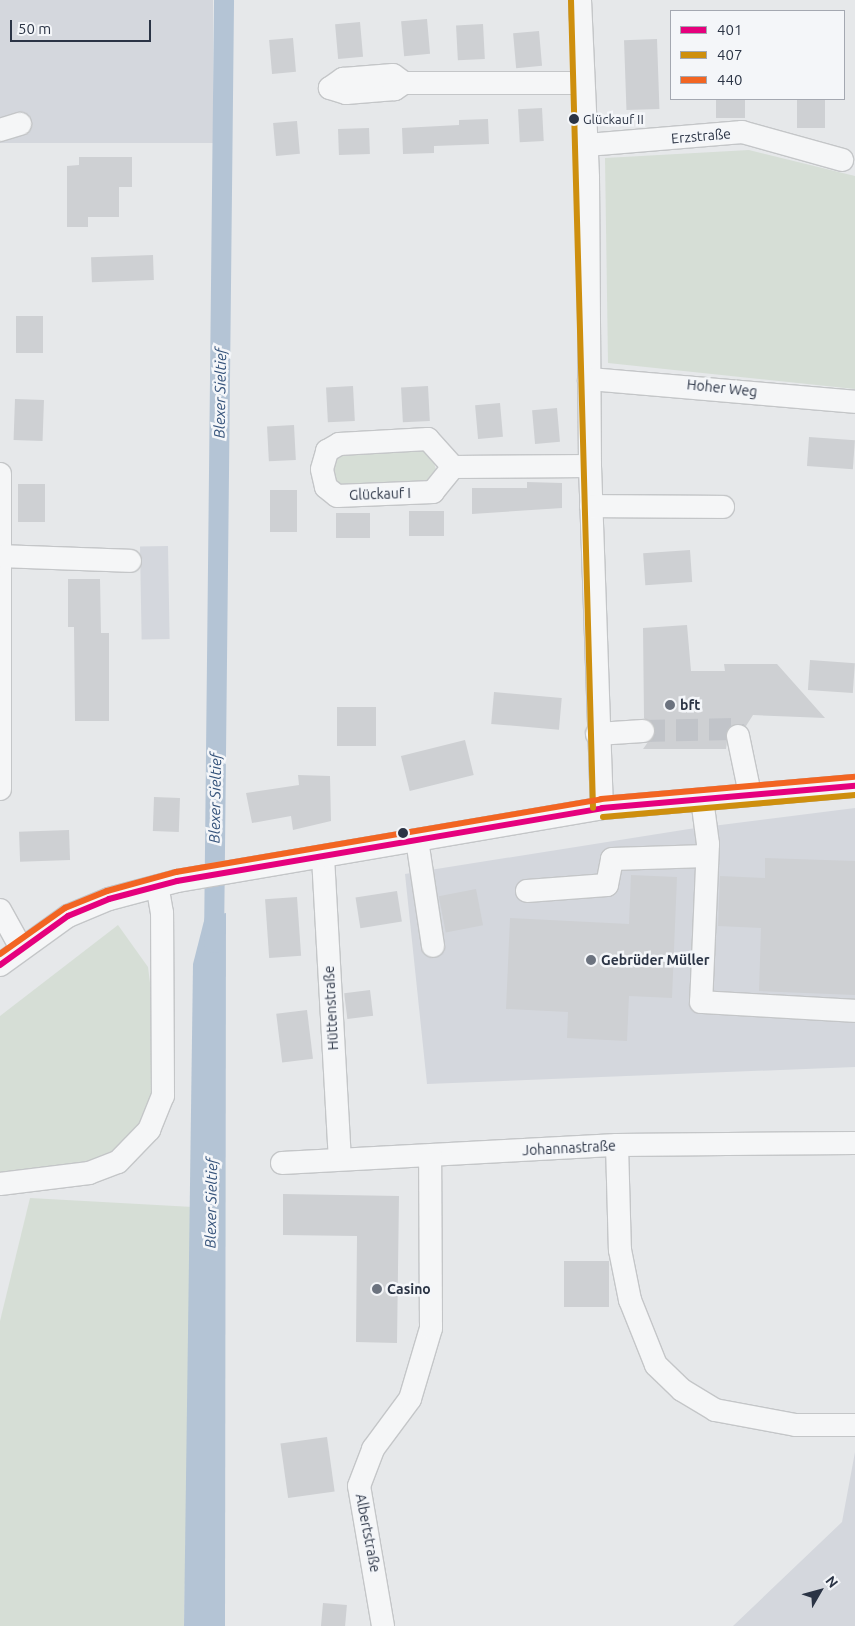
<!DOCTYPE html>
<html>
<head>
<meta charset="utf-8">
<style>
  body { margin:0 }
  #map { position:relative; width:855px; height:1626px; overflow:hidden; background:#e6e8ea; font-family:Ubuntu,sans-serif }
  div>[style] { position:absolute }
  .built>* { inset:0; background:#d4d7dd; transform-origin:0 0 }
  .green>* { inset:0; background:#d6ded6 }
  .water>* { inset:0; background:#b4c4d5 }
  .canal>* { height:20px; margin:-10px; padding:0 10px; transform-origin:10px; border-radius:10px; background:#b4c4d5 }
  .building>* { inset:0; background:#ced0d3; transform-origin:0 0 }
  .minor-tunnel>* { height:22px; margin-top:-11px; transform-origin:0; background:repeating-linear-gradient(90deg,#c1c4c9 0 22px,transparent 0 33px) }
  .roads { filter:drop-shadow(1px 0 #c4c6c8) drop-shadow(-1px 0 #c4c6c8) drop-shadow(0 1px #c4c6c8) drop-shadow(0 -1px #c4c6c8) }
  .minor>* { height:22px; margin:-11px; padding:0 11px; transform-origin:11px; border-radius:11px; background:#f5f6f7 }
  .bus-1>* { height:6px; margin:-3px; padding:0 3px; transform-origin:3px; border-radius:3px; background:#e5007d }
  .bus-2>* { height:6px; margin:-3px; padding:0 3px; transform-origin:3px; border-radius:3px; background:#ce8f0e }
  .bus-3>* { height:6px; margin:-3px; padding:0 3px; transform-origin:3px; border-radius:3px; background:#f26522 }
  .dots>* { width:14px; height:14px; translate:-50% -50%; box-sizing:border-box; border:2px solid #f4f6f9; border-radius:50% }
  span { translate:-50% -50%; white-space:nowrap; text-align:center; line-height:1.15; -webkit-text-stroke:5px #f4f6f9; paint-order:stroke }
  .bus-label { font-size:13px; color:#2b3445 }
  .left { translate:0 -50%; text-align:left }
  .street-label { font-size:14px; color:#2b3445 }
  .poi-label { font-size:14px; color:#2b3445; font-weight:700 }
  .water-label { font-size:15px; color:#34527a; font-style:italic }
  .legend { position:absolute; left:670px; top:10px; width:175px; height:90px; box-sizing:border-box; background:#f4f6f9; border:1px solid #a4a8b1; margin:0; padding:6px 9px; list-style:none; font-size:15px; color:#2b3445 }
  .legend li { display:flex; align-items:center; gap:10px; height:25px }
  .legend b { width:25px; border:1px solid #a4a8b1 }
  .north { position:absolute; left:795px; top:1566px; width:50px; height:50px; -webkit-text-stroke:4px #f4f6f9; paint-order:stroke; rotate:52deg; font-size:14px; font-weight:700; line-height:20px; text-align:center; color:#2b3445 }
  .north::after { content:''; display:block; margin:auto; width:18px; height:22px; background:#2b3445; clip-path:polygon(50% 0,100% 100%,50% 72%,0 100%) }
  .scale { position:absolute; left:10px; top:20px; width:141px; height:22px; box-sizing:border-box; border:2px solid #2b3445; border-top:0; padding-left:6px; font-size:15px; line-height:18px; white-space:nowrap; color:#2b3445; -webkit-text-stroke:4px #f4f6f9; paint-order:stroke }
</style>
</head>
<body>
<div id="map">
  <div class="built">
    <div style="left:0;top:0;width:213px;height:143px"></div>
    <div style="left:168px;top:546px;width:93px;height:28px;rotate:89deg"></div>
    <div style="clip-path:polygon(855px 808px,855px 1067px,427px 1084px,405px 874px,689px 829px)"></div>
    <div style="clip-path:polygon(855px 1452px,855px 1626px,733px 1626px,842px 1522px)"></div>
  </div>
  <div class="green">
    <div style="clip-path:polygon(749px 150px,855px 176px,855px 389px,608px 363px,605px 158px)"></div>
    <div style="clip-path:polygon(430px 450px,437px 473px,431px 483px,343px 487px,332px 477px,334px 457px,343px 452px)"></div>
    <div style="clip-path:polygon(118px 925px,148px 967px,158px 1048px,155px 1112px,106px 1159px,0 1173px,0 1016px)"></div>
    <div style="clip-path:polygon(30px 1198px,193px 1207px,184px 1626px,0 1626px,0 1321px)"></div>
  </div>
  <div class="water">
    <div style="clip-path:polygon(226px 913px,225px 1626px,184px 1626px,193px 964px,205px 917px)"></div>
  </div>
  <div class="canal">
    <div style="left:214px;top:943px;width:943px;rotate:-89.39deg"></div>
  </div>
  <div class="building">
    <div style="left:427px;top:19px;width:35px;height:26px;rotate:85deg"></div>
    <div style="left:360px;top:22px;width:35px;height:25px;rotate:85deg"></div>
    <div style="left:483px;top:24px;width:35px;height:27px;rotate:87deg"></div>
    <div style="left:539px;top:31px;width:35px;height:26px;rotate:85deg"></div>
    <div style="left:293px;top:38px;width:34px;height:24px;rotate:85deg"></div>
    <div style="left:657px;top:39px;width:70px;height:33px;rotate:88deg"></div>
    <div style="left:716px;top:99px;width:29px;height:19px"></div>
    <div style="left:797px;top:99px;width:28px;height:29px"></div>
    <div style="left:542px;top:108px;width:33px;height:24px;rotate:87deg"></div>
    <div style="clip-path:polygon(488px 119px,489px 144px,434px 146px,434px 153px,403px 154px,402px 128px,459px 125px,459px 120px)"></div>
    <div style="left:297px;top:121px;width:33px;height:24px;rotate:85deg"></div>
    <div style="left:369px;top:128px;width:26px;height:31px;rotate:88deg"></div>
    <div style="clip-path:polygon(79px 157px,132px 157px,132px 187px,119px 187px,119px 217px,88px 217px,88px 227px,67px 227px,67px 166px,79px 165px)"></div>
    <div style="left:153px;top:255px;width:25px;height:62px;rotate:88deg"></div>
    <div style="left:16px;top:316px;width:27px;height:37px"></div>
    <div style="left:353px;top:386px;width:35px;height:27px;rotate:87deg"></div>
    <div style="left:428px;top:386px;width:35px;height:27px;rotate:87deg"></div>
    <div style="left:15px;top:399px;width:29px;height:41px;rotate:2deg"></div>
    <div style="left:500px;top:403px;width:34px;height:25px;rotate:85deg"></div>
    <div style="left:557px;top:408px;width:34px;height:25px;rotate:85deg"></div>
    <div style="left:294px;top:425px;width:35px;height:27px;rotate:87deg"></div>
    <div style="left:809px;top:437px;width:46px;height:29px;rotate:4deg"></div>
    <div style="clip-path:polygon(527px 482px,562px 483px,562px 508px,472px 514px,472px 488px,527px 488px)"></div>
    <div style="left:18px;top:484px;width:27px;height:38px"></div>
    <div style="left:270px;top:490px;width:27px;height:42px"></div>
    <div style="left:409px;top:511px;width:35px;height:25px"></div>
    <div style="left:336px;top:513px;width:34px;height:25px"></div>
    <div style="left:690px;top:550px;width:32px;height:47px;rotate:86deg"></div>
    <div style="clip-path:polygon(68px 579px,100px 579px,101px 633px,109px 633px,109px 721px,75px 721px,74px 627px,68px 627px)"></div>
    <div style="clip-path:polygon(687px 625px,691px 671px,725px 671px,724px 664px,777px 664px,825px 718px,753px 715px,746px 726px,729px 727px,726px 749px,643px 749px,656px 731px,644px 718px,643px 628px)"></div>
    <div style="left:810px;top:660px;width:45px;height:30px;rotate:4deg"></div>
    <div style="left:494px;top:692px;width:68px;height:32px;rotate:5deg"></div>
    <div style="left:337px;top:707px;width:39px;height:39px"></div>
    <div style="left:465px;top:740px;width:36px;height:66px;rotate:76deg"></div>
    <div style="clip-path:polygon(298px 775px,330px 776px,331px 821px,293px 830px,291px 816px,252px 823px,246px 793px,299px 785px)"></div>
    <div style="left:154px;top:797px;width:26px;height:34px;rotate:2deg"></div>
    <div style="left:69px;top:830px;width:30px;height:50px;rotate:88deg"></div>
    <div style="clip-path:polygon(765px 858px,855px 861px,855px 995px,759px 991px,761px 928px,718px 926px,720px 876px,765px 878px)"></div>
    <div style="clip-path:polygon(631px 875px,677px 877px,672px 998px,629px 996px,627px 1041px,567px 1038px,568px 1012px,506px 1009px,510px 918px,629px 924px)"></div>
    <div style="left:476px;top:889px;width:37px;height:38px;rotate:79deg"></div>
    <div style="left:397px;top:891px;width:31px;height:42px;rotate:81deg"></div>
    <div style="left:297px;top:897px;width:59px;height:32px;rotate:86deg"></div>
    <div style="left:370px;top:990px;width:26px;height:26px;rotate:83deg"></div>
    <div style="left:307px;top:1010px;width:49px;height:31px;rotate:83deg"></div>
    <div style="clip-path:polygon(283px 1194px,399px 1196px,397px 1343px,356px 1342px,357px 1236px,283px 1235px)"></div>
    <div style="left:564px;top:1261px;width:45px;height:46px"></div>
    <div style="left:327px;top:1437px;width:55px;height:47px;rotate:82deg"></div>
    <div style="left:323px;top:1603px;width:24px;height:23px;rotate:5deg"></div>
  </div>
  <div class="minor-tunnel">
    <div style="left:643px;top:731px;width:91px;rotate:-1.3deg"></div>
    <div style="left:734px;top:729px;width:8px;rotate:60deg"></div>
  </div>
  <div class="roads">
    <div class="minor">
      <div style="left:580px;top:0;width:178px;rotate:87.4deg"></div>
      <div style="left:588px;top:178px;width:288px;rotate:89.6deg"></div>
      <div style="left:590px;top:466px;width:342px;rotate:88deg"></div>
      <div style="left:404px;top:83px;width:11px;rotate:146deg"></div>
      <div style="left:395px;top:89px;width:49px;rotate:175.3deg"></div>
      <div style="left:346px;top:93px;width:17px;rotate:-163deg"></div>
      <div style="left:330px;top:88px;width:16px;rotate:-35deg"></div>
      <div style="left:343px;top:79px;width:50px;rotate:-4.6deg"></div>
      <div style="left:393px;top:75px;width:14px;rotate:36deg"></div>
      <div style="left:404px;top:83px;width:179px"></div>
      <div style="left:0;top:130px;width:21px;rotate:-17deg"></div>
      <div style="left:587px;top:145px;width:156px;rotate:-4.8deg"></div>
      <div style="left:742px;top:132px;width:104px;rotate:15.6deg"></div>
      <div style="left:589px;top:379px;width:267px;rotate:4.9deg"></div>
      <div style="left:453px;top:467px;width:32px;rotate:129deg"></div>
      <div style="left:433px;top:492px;width:96px;rotate:177.6deg"></div>
      <div style="left:337px;top:496px;width:14px;rotate:-141deg"></div>
      <div style="left:326px;top:487px;width:18px;rotate:-103deg"></div>
      <div style="left:322px;top:469px;width:19px;rotate:-74deg"></div>
      <div style="left:327px;top:451px;width:14px;rotate:-30deg"></div>
      <div style="left:339px;top:444px;width:89px;rotate:-3.2deg"></div>
      <div style="left:428px;top:439px;width:38px;rotate:48deg"></div>
      <div style="left:453px;top:467px;width:137px;rotate:-0.4deg"></div>
      <div style="left:0;top:474px;width:315px;rotate:90deg"></div>
      <div style="left:591px;top:506px;width:132px;rotate:0.4deg"></div>
      <div style="left:2px;top:556px;width:128px;rotate:2.2deg"></div>
      <div style="left:597px;top:734px;width:46px;rotate:-3.7deg"></div>
      <div style="left:738px;top:736px;width:59px;rotate:78.3deg"></div>
      <div style="left:702px;top:799px;width:45px;rotate:82.4deg"></div>
      <div style="left:708px;top:844px;width:158px;rotate:92.5deg"></div>
      <div style="left:701px;top:1002px;width:154px;rotate:3.3deg"></div>
      <div style="left:417px;top:840px;width:107px;rotate:81.4deg"></div>
      <div style="left:323px;top:857px;width:302px;rotate:86.8deg"></div>
      <div style="left:527px;top:891px;width:80px;rotate:-4.3deg"></div>
      <div style="left:607px;top:885px;width:26px;rotate:-79deg"></div>
      <div style="left:612px;top:859px;width:95px;rotate:-1.8deg"></div>
      <div style="left:0;top:910px;width:43px;rotate:61.1deg"></div>
      <div style="left:0;top:965px;width:84px;rotate:-35.8deg"></div>
      <div style="left:68px;top:916px;width:44px;rotate:-22.5deg"></div>
      <div style="left:109px;top:899px;width:70px;rotate:-14.8deg"></div>
      <div style="left:177px;top:881px;width:431px;rotate:-9.7deg"></div>
      <div style="left:602px;top:808px;width:254px;rotate:-5deg"></div>
      <div style="left:617px;top:1145px;width:105px;rotate:88.4deg"></div>
      <div style="left:620px;top:1250px;width:51px;rotate:78.7deg"></div>
      <div style="left:630px;top:1300px;width:70px;rotate:68.2deg"></div>
      <div style="left:656px;top:1365px;width:36px;rotate:44deg"></div>
      <div style="left:682px;top:1390px;width:39px;rotate:31deg"></div>
      <div style="left:715px;top:1410px;width:82px;rotate:10.5deg"></div>
      <div style="left:796px;top:1425px;width:59px"></div>
      <div style="left:282px;top:1163px;width:335px;rotate:-3.1deg"></div>
      <div style="left:617px;top:1145px;width:238px;rotate:-0.5deg"></div>
      <div style="left:0;top:1184px;width:90px;rotate:-7deg"></div>
      <div style="left:89px;top:1173px;width:31px;rotate:-21deg"></div>
      <div style="left:118px;top:1162px;width:45px;rotate:-45.9deg"></div>
      <div style="left:149px;top:1130px;width:37px;rotate:-68deg"></div>
      <div style="left:163px;top:1096px;width:183px;rotate:-90.3deg"></div>
      <div style="left:162px;top:913px;width:27px;rotate:-100deg"></div>
      <div style="left:383px;top:1626px;width:142px;rotate:-99.7deg"></div>
      <div style="left:359px;top:1486px;width:40px;rotate:-69deg"></div>
      <div style="left:373px;top:1449px;width:62px;rotate:-53.5deg"></div>
      <div style="left:410px;top:1399px;width:74px;rotate:-73.5deg"></div>
      <div style="left:431px;top:1328px;width:172px;rotate:-90.3deg"></div>
    </div>
  </div>
  <div class="bus-1">
    <div style="left:0;top:965px;width:84px;rotate:-35.8deg"></div>
    <div style="left:68px;top:916px;width:44px;rotate:-22.5deg"></div>
    <div style="left:109px;top:899px;width:70px;rotate:-14.8deg"></div>
    <div style="left:177px;top:881px;width:431px;rotate:-9.7deg"></div>
    <div style="left:602px;top:808px;width:254px;rotate:-5deg"></div>
  </div>
  <div class="bus-2">
    <div style="left:571px;top:0;width:808px;rotate:88.44deg"></div>
    <div style="left:603px;top:817px;width:253px;rotate:-5deg"></div>
  </div>
  <div class="bus-3">
    <div style="left:0;top:954px;width:80px;rotate:-35.3deg"></div>
    <div style="left:65px;top:908px;width:45px;rotate:-22deg"></div>
    <div style="left:107px;top:891px;width:72px;rotate:-15.4deg"></div>
    <div style="left:176px;top:872px;width:431px;rotate:-9.7deg"></div>
    <div style="left:601px;top:799px;width:254px;rotate:-5deg"></div>
  </div>
  <div class="dots">
    <div style="left:574px;top:119px;background:#2b3445"></div>
    <div style="left:670px;top:705px;background:#6c737f"></div>
    <div style="left:403px;top:833px;background:#2b3445"></div>
    <div style="left:591px;top:960px;background:#6c737f"></div>
    <div style="left:377px;top:1289px;background:#6c737f"></div>
  </div>
  <div class="bus-label">
    <span class="left" style="left:583px;top:119px">Glückauf II</span>
  </div>
  <div class="street-label">
    <span style="left:701px;top:136px;rotate:-5deg">Erzstraße</span>
    <span style="left:722px;top:388px;rotate:6deg">Hoher Weg</span>
    <span style="left:380px;top:494px;rotate:-2deg">Glückauf I</span>
    <span style="left:331px;top:1008px;rotate:-93deg">Hüttenstraße</span>
    <span style="left:569px;top:1148px;rotate:-3deg">Johannastraße</span>
    <span style="left:368px;top:1533px;rotate:79deg">Albertstraße</span>
  </div>
  <div class="poi-label">
    <span class="left" style="left:680px;top:705px">bft</span>
    <span class="left" style="left:601px;top:960px">Gebrüder Müller</span>
    <span class="left" style="left:387px;top:1289px">Casino</span>
  </div>
  <div class="water-label">
    <span style="left:220px;top:393px;rotate:-89deg">Blexer Sieltief</span>
    <span style="left:215px;top:798px;rotate:-89deg">Blexer Sieltief</span>
    <span style="left:211px;top:1203px;rotate:-89deg">Blexer Sieltief</span>
  </div>
  <ul class="legend">
  <li><b style="height:6px;background:#e5007d"></b>401</li>
  <li><b style="height:6px;background:#ce8f0e"></b>407</li>
  <li><b style="height:6px;background:#f26522"></b>440</li>
  </ul>
  <div class="north">N</div>
  <div class="scale">50 m</div>
</div>
</body>
</html>
